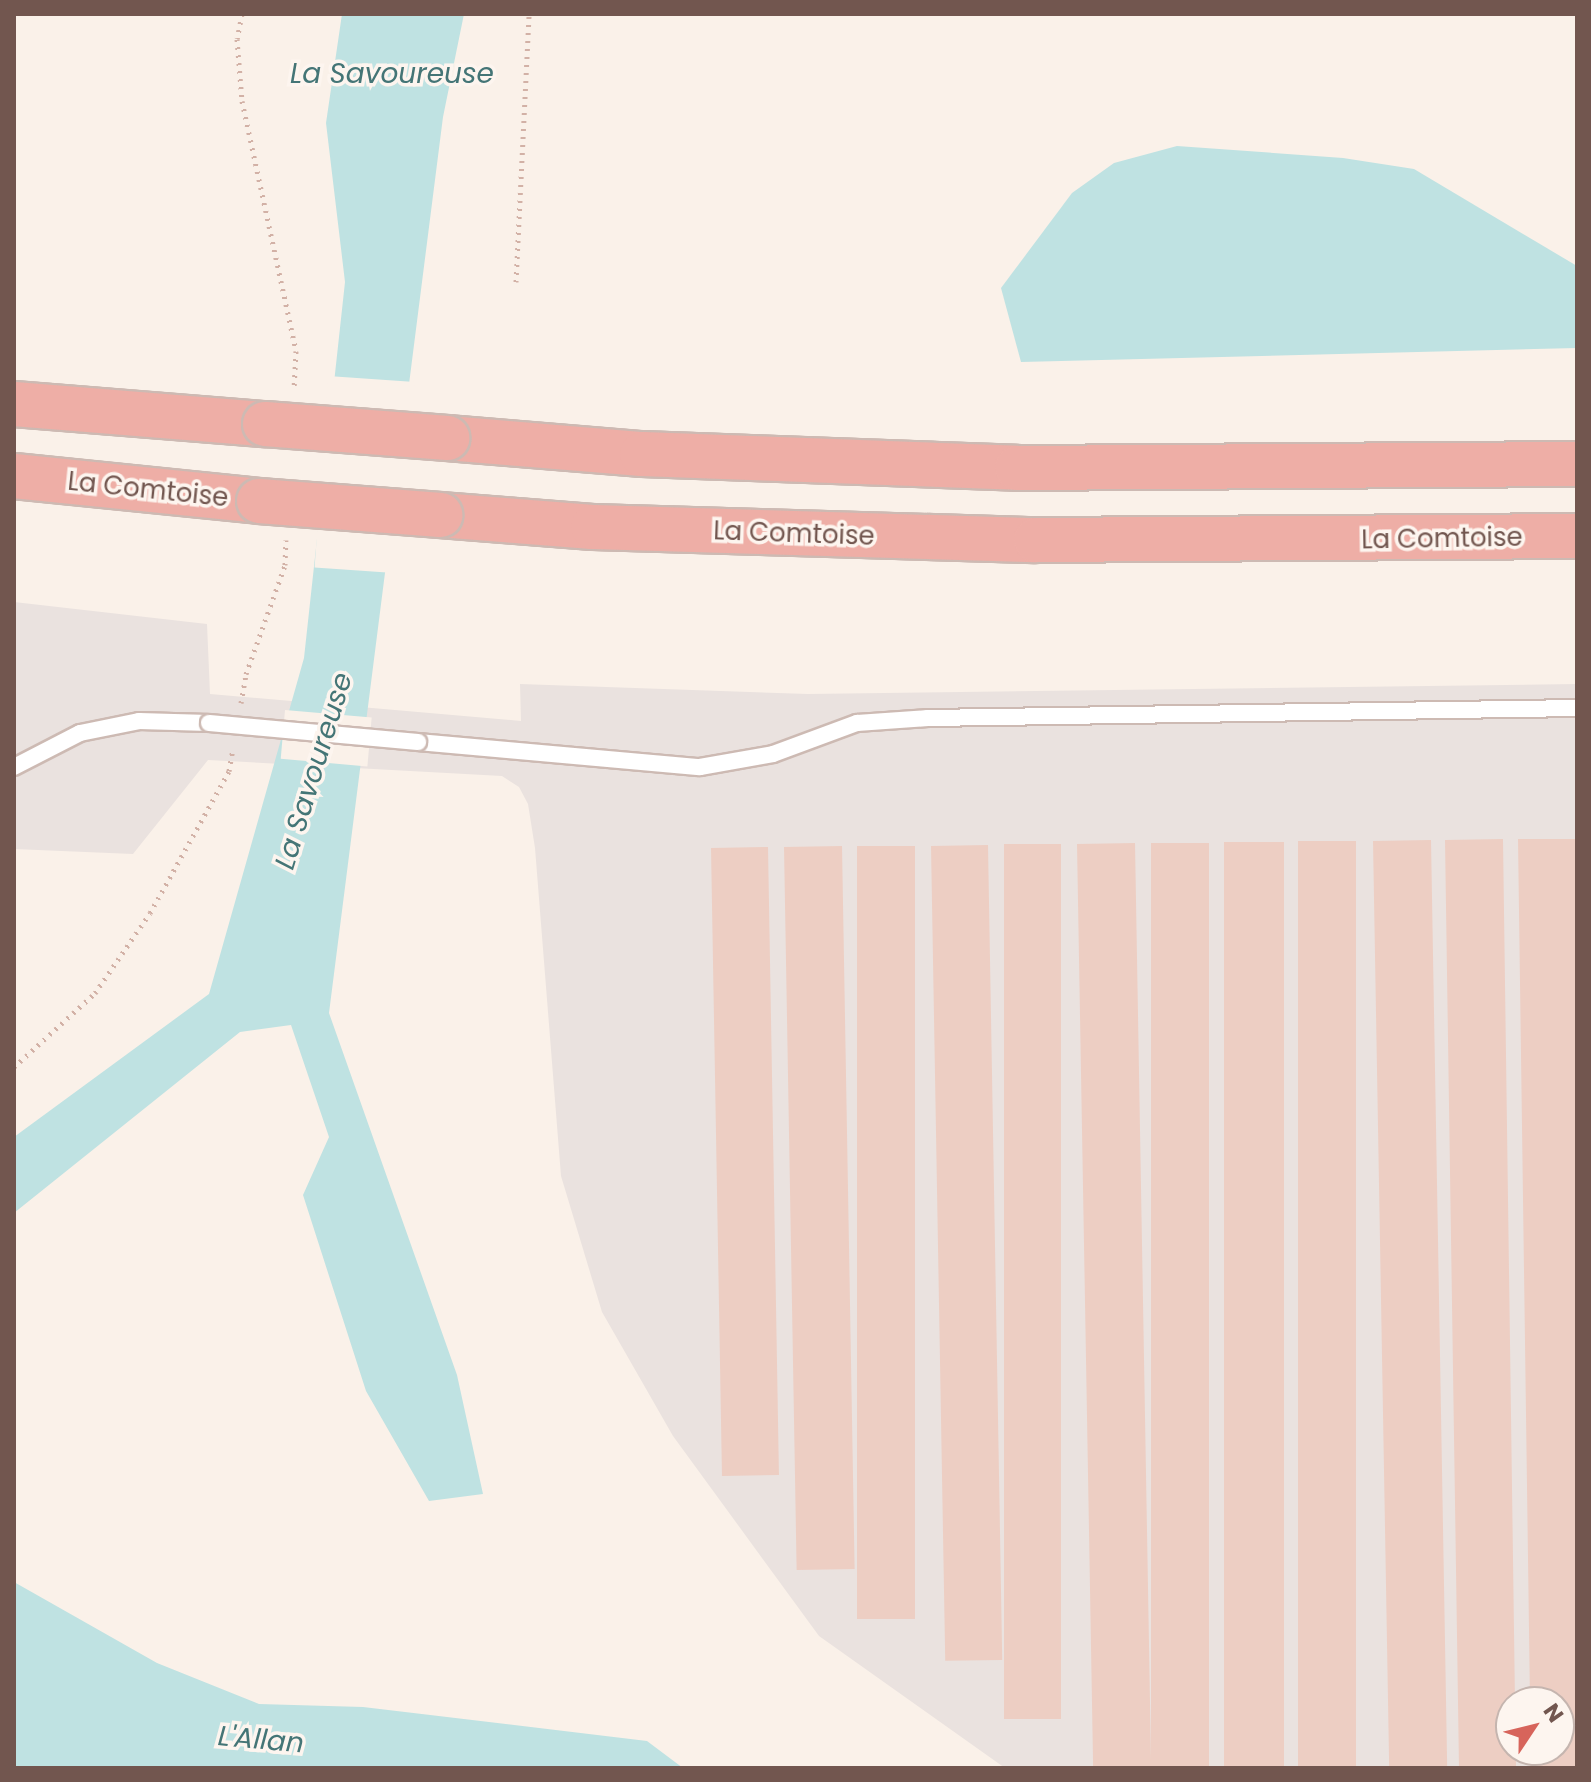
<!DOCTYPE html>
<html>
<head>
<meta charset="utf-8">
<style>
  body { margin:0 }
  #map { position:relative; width:1591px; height:1782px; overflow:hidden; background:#faf1e9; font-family:Poppins,sans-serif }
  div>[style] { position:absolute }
  .industrial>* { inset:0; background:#eae2df }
  .water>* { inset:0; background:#bfe2e2 }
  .pier>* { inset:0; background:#faf1e9; transform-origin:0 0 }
  .building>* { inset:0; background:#edcec3; transform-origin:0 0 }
  .path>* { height:5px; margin-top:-2.5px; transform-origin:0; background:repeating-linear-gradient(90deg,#d2b1a6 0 2px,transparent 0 8px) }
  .roads { filter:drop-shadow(2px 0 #cdbab3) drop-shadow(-2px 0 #cdbab3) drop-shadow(0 2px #cdbab3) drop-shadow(0 -2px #cdbab3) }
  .lane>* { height:16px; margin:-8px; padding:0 8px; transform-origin:8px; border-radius:8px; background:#fff }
  .highway>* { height:44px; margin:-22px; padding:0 22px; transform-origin:22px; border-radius:22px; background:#eeaea6 }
  .bridges { filter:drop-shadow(2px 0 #cdbab3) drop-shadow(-2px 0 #cdbab3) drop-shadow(0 2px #cdbab3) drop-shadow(0 -2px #cdbab3) }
  .lane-bridge>* { height:16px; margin:-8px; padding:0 8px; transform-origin:8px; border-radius:8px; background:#fff }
  .highway-bridge>* { height:44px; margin:-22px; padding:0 22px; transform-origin:22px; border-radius:22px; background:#eeaea6 }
  span { translate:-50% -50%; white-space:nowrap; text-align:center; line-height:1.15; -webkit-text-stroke:7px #fdf5ef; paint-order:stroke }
  .street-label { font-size:26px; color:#72564f }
  .water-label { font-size:28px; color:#447576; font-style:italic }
  .frame { position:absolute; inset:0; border:16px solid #72564f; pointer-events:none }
  .north { position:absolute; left:1495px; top:1686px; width:80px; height:80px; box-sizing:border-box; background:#fdf5ef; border:2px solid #c5b5af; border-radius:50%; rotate:55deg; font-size:22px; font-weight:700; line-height:32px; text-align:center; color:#72564f }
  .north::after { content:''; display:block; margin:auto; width:28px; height:36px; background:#d7645b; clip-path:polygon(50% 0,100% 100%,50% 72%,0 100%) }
</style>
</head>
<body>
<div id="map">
  <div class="industrial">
    <div style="clip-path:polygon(evenodd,14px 602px,207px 624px,210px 694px,521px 721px,520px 684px,808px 694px,1577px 684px,1577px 1768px,1005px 1768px,819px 1636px,673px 1436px,602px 1312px,561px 1176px,535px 848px,528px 804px,519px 787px,502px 776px,208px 760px,133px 854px,14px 849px,14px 602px,1511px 1702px,1559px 1702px,1559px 1750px,1511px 1750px,1511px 1702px)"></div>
  </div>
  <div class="water">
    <div style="clip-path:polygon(342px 14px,464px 14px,443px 117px,329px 1013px,457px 1375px,483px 1494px,429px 1501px,366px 1391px,303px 1195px,329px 1137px,291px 1025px,240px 1032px,14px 1213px,14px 1137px,209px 994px,304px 658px,345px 282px,326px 123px)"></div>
    <div style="clip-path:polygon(1177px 146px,1343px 158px,1414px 169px,1577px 266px,1577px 348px,1021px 362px,1001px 288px,1072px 193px,1114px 163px)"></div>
    <div style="clip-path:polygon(14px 1582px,157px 1663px,259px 1704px,363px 1707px,647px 1741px,683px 1768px,14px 1768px)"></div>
  </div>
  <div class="pier">
    <div style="left:328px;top:376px;width:87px;height:192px;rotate:4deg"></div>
    <div style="left:285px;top:710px;width:87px;height:49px;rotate:5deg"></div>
  </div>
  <div class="building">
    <div style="clip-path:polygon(1503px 839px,1515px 1702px,1511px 1702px,1511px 1750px,1516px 1750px,1516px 1768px,1459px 1768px,1445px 840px)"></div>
    <div style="clip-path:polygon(1518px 839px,1577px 839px,1577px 1768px,1531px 1768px,1530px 1750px,1559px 1750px,1559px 1702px,1530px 1702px)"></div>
    <div style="left:1431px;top:840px;width:928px;height:58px;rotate:89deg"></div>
    <div style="left:1298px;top:841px;width:58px;height:927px"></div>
    <div style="left:1224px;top:842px;width:60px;height:926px"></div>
    <div style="left:1135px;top:843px;width:925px;height:58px;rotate:89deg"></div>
    <div style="left:1151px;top:843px;width:58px;height:925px"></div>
    <div style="left:1004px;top:844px;width:57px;height:875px"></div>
    <div style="left:988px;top:845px;width:815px;height:57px;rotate:89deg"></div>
    <div style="left:842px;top:846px;width:723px;height:58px;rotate:89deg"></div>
    <div style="left:857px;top:846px;width:58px;height:773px"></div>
    <div style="left:768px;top:847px;width:628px;height:57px;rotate:89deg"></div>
  </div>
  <div class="path">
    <div style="left:242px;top:14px;width:25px;rotate:101deg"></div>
    <div style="left:237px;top:39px;width:62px;rotate:85.4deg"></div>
    <div style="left:242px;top:101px;width:256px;rotate:77.8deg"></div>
    <div style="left:296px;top:351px;width:39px;rotate:93deg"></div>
    <div style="left:516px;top:282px;width:268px;rotate:-87.2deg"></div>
    <div style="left:241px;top:703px;width:29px;rotate:-80deg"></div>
    <div style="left:246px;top:674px;width:116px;rotate:-70.3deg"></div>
    <div style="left:285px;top:565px;width:25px;rotate:-88deg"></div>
    <div style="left:14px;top:1067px;width:110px;rotate:-42.4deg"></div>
    <div style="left:95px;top:993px;width:97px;rotate:-55.5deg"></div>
    <div style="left:150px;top:913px;width:162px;rotate:-60.9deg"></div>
    <div style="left:229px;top:771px;width:23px;rotate:-80deg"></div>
  </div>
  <div class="roads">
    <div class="lane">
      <div style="left:418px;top:742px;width:283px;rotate:5.1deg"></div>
      <div style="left:700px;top:767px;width:74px;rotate:-10.1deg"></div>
      <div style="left:773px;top:754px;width:90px;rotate:-20.3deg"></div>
      <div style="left:857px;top:723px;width:71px;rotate:-4deg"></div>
      <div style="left:928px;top:718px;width:649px;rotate:-0.88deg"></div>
      <div style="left:14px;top:767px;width:74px;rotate:-27.3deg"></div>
      <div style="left:80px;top:733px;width:60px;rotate:-11.5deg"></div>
      <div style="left:139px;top:721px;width:70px;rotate:1.6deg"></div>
    </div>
    <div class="highway">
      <div style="left:14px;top:404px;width:252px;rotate:4.6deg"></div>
      <div style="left:447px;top:438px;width:196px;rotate:4.7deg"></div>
      <div style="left:642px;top:454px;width:375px;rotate:2.1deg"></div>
      <div style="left:1017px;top:468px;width:560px;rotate:-0.41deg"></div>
      <div style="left:14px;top:476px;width:246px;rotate:5.8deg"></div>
      <div style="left:440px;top:515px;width:153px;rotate:4.5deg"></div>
      <div style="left:593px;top:527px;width:443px;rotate:1.7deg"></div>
      <div style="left:1036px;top:540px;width:541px;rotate:-0.42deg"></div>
    </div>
  </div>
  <div class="bridges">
    <div class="lane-bridge">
      <div style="left:209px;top:723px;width:210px;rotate:5.2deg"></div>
    </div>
    <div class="highway-bridge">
      <div style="left:265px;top:424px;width:183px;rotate:4.4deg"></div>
      <div style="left:259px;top:501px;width:182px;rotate:4.4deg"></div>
    </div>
  </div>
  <div class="street-label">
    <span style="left:148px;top:490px;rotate:6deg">La Comtoise</span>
    <span style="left:794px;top:534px;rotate:2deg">La Comtoise</span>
    <span style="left:1442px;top:539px;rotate:-1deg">La Comtoise</span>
  </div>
  <div class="water-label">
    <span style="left:392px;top:74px">La Savoureuse</span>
    <span style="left:314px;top:771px;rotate:-73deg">La Savoureuse</span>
    <span style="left:261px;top:1740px;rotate:5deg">L'Allan</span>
  </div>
  <div class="frame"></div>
  <div class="north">N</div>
</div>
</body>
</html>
